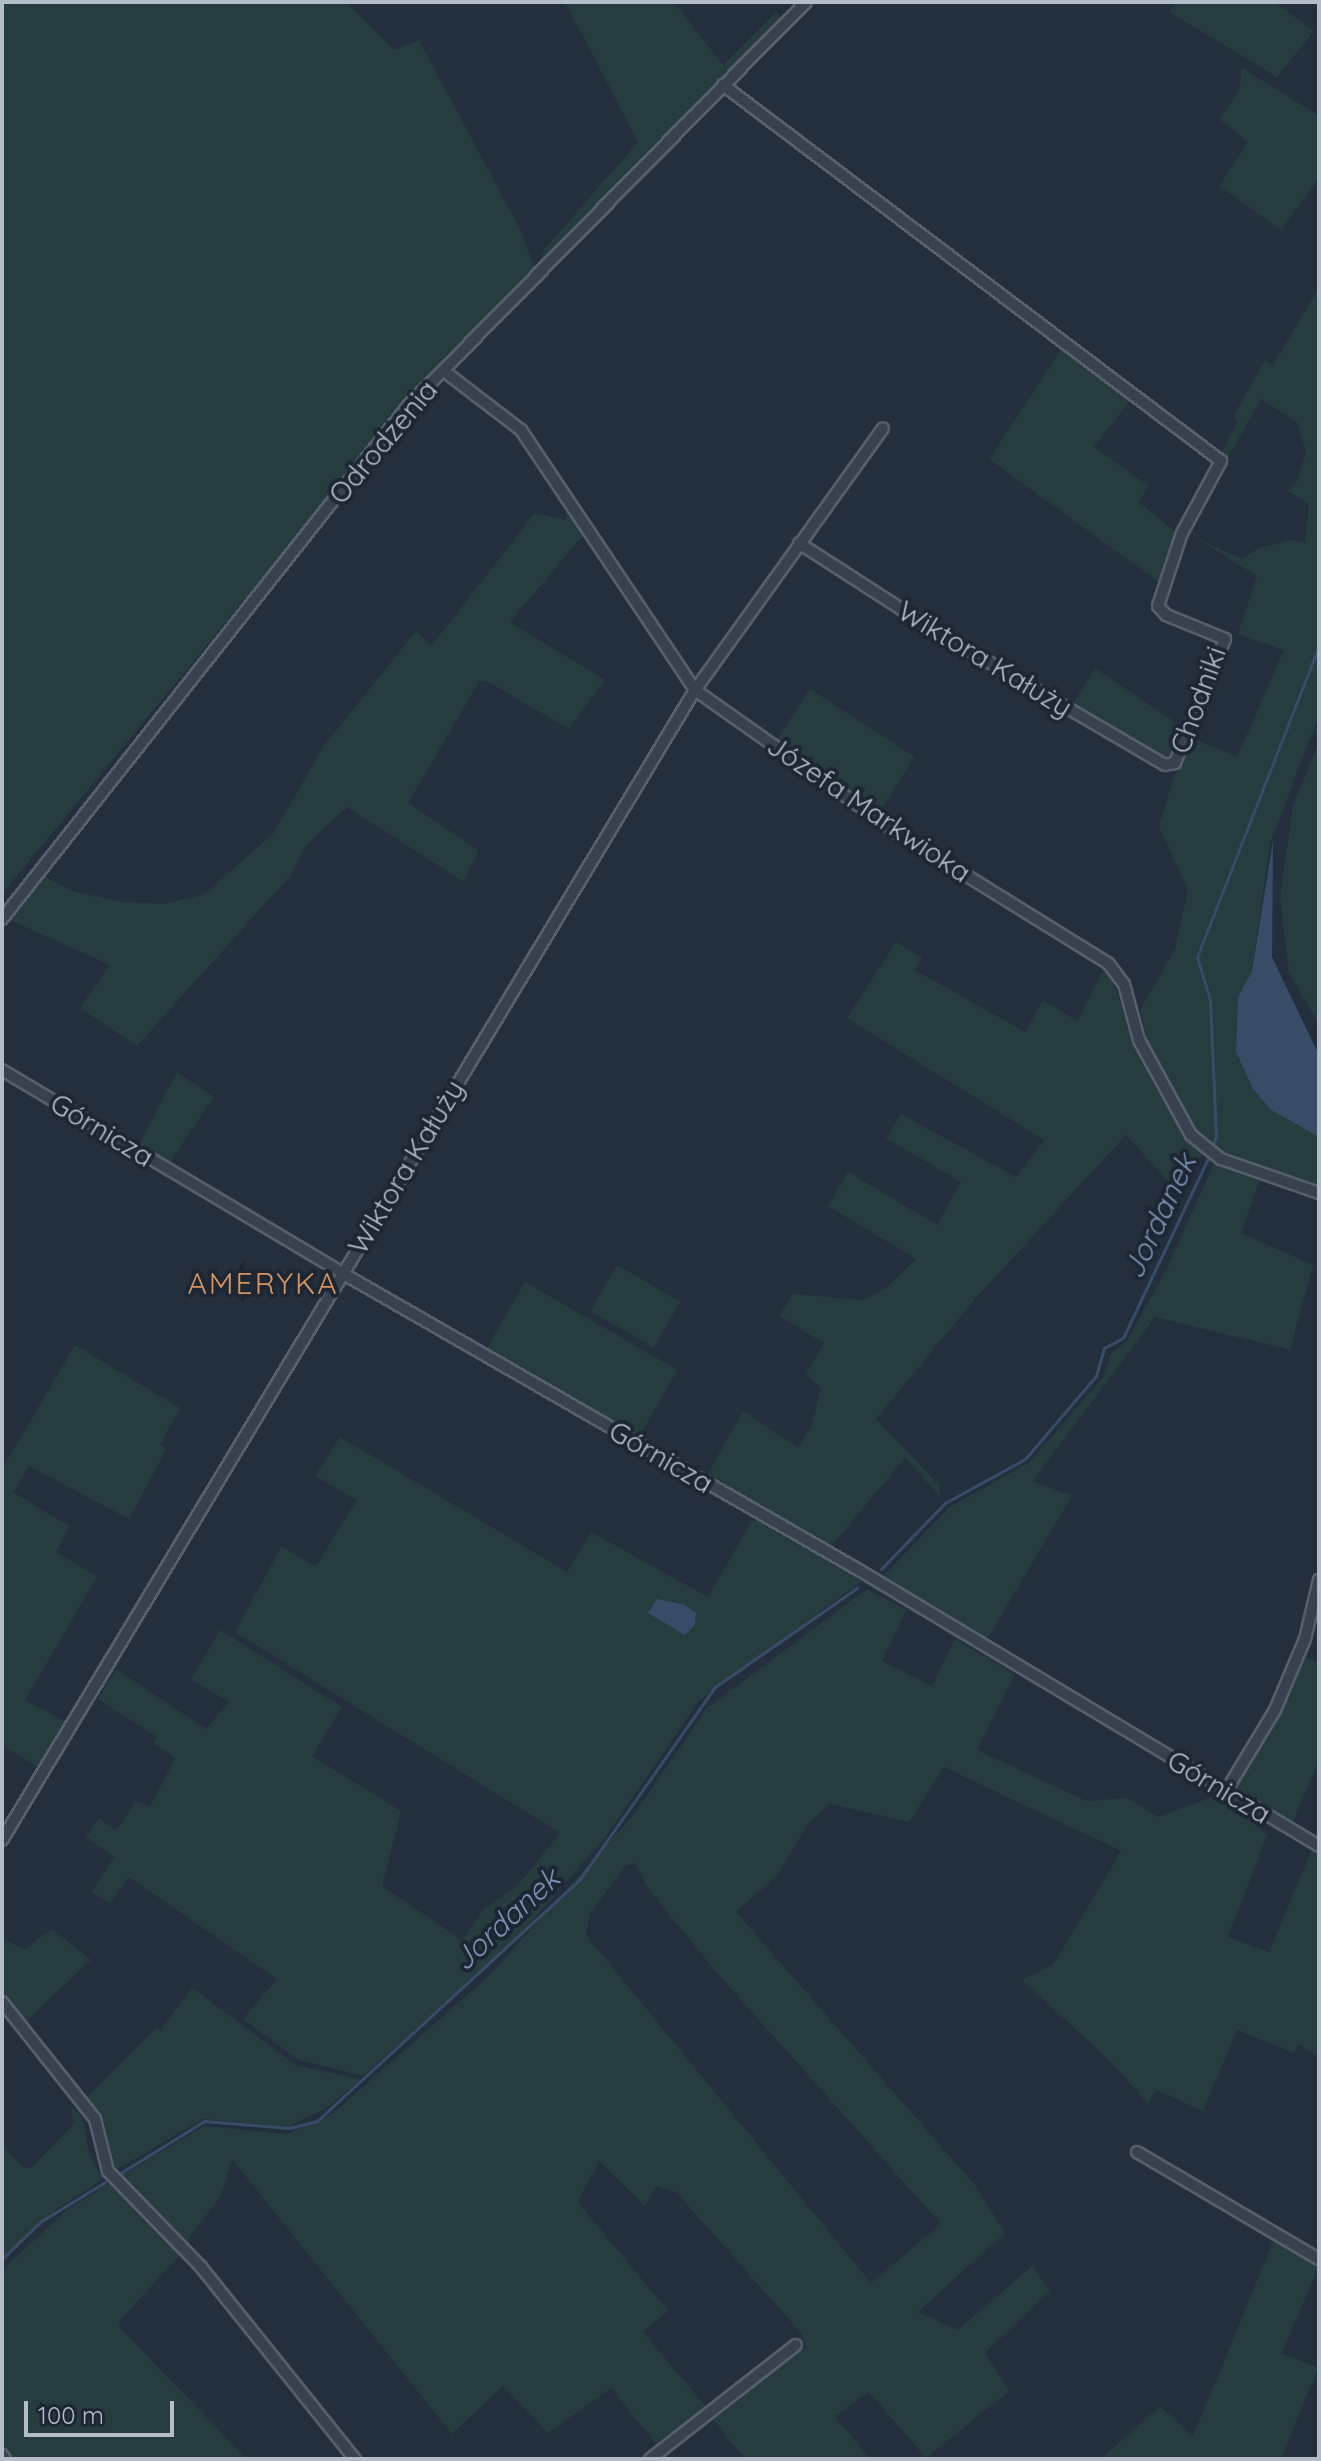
<!DOCTYPE html>
<html>
<head>
<meta charset="utf-8">
<style>
  body { margin:0 }
  #map { position:relative; width:1321px; height:2461px; overflow:hidden; background:#242f3e; font-family:Quicksand,sans-serif }
  div>[style] { position:absolute }
  .green>* { inset:0; background:#263c3f; transform-origin:0 0 }
  .water>* { inset:0; background:#394c67 }
  .stream>* { height:3px; margin:-1.5px; padding:0 1.5px; transform-origin:1.5px; border-radius:1.5px; background:#394c67 }
  .roads { filter:drop-shadow(2px 0 #565f6c) drop-shadow(-2px 0 #565f6c) drop-shadow(0 2px #565f6c) drop-shadow(0 -2px #565f6c) }
  .minor>* { height:10px; margin:-5px; padding:0 5px; transform-origin:5px; border-radius:5px; background:#38414e }
  span { translate:-50% -50%; white-space:nowrap; text-align:center; line-height:1.15; -webkit-text-stroke:8px #1d2633; paint-order:stroke }
  .street-label { font-size:28px; color:#b4bcc9 }
  .water-label { font-size:30px; color:#7c92b1; font-style:italic }
  .neighbourhood-label { font-size:30px; color:#d59563; letter-spacing:2px }
  .frame { position:absolute; inset:0; border:4px solid #b4bcc9; pointer-events:none }
  .scale { position:absolute; left:24px; top:2401px; width:150px; height:36px; box-sizing:border-box; border:4px solid #b4bcc9; border-top:0; padding-left:10px; font-size:24px; line-height:28px; white-space:nowrap; color:#b4bcc9; -webkit-text-stroke:6px #1d2633; paint-order:stroke }
</style>
</head>
<body>
<div id="map">
  <div class="green">
    <div style="clip-path:polygon(2px 2px,346px 2px,394px 50px,419px 40px,521px 231px,534px 267px,447px 362px,450px 350px,2px 894px)"></div>
    <div style="clip-path:polygon(565px 2px,674px 2px,723px 65px,776px 12px,780px 17px,541px 263px,543px 251px,638px 142px)"></div>
    <div style="clip-path:polygon(1176px 2px,1274px 2px,1314px 31px,1277px 77px,1169px 12px)"></div>
    <div style="clip-path:polygon(1242px 68px,1319px 116px,1319px 178px,1281px 230px,1219px 186px,1248px 142px,1219px 119px,1239px 92px)"></div>
    <div style="clip-path:polygon(1319px 288px,1319px 715px,1270px 844px,1252px 971px,1238px 997px,1236px 1052px,1253px 1089px,1271px 1110px,1319px 1137px,1319px 1186px,1227px 1154px,1197px 1130px,1147px 1039px,1140px 1010px,1175px 949px,1188px 890px,1159px 827px,1174px 776px,1196px 740px,1237px 757px,1284px 650px,1238px 634px,1257px 576px,1198px 539px,1242px 559px,1259px 548px,1290px 540px,1305px 543px,1309px 503px,1287px 491px,1296px 483px,1306px 453px,1297px 422px,1261px 399px,1228px 458px,1222px 451px,1238px 421px,1233px 417px,1265px 360px,1273px 365px)"></div>
    <div style="clip-path:polygon(1065px 344px,1133px 397px,1094px 447px,1149px 486px,1138px 502px,1176px 532px,1160px 583px,989px 459px)"></div>
    <div style="clip-path:polygon(567px 506px,585px 533px,510px 622px,605px 680px,569px 729px,487px 681px,479px 682px,408px 803px,478px 850px,464px 882px,347px 807px,306px 845px,291px 875px,137px 1046px,80px 1008px,110px 965px,8px 919px,43px 876px,72px 891px,121px 902px,164px 904px,203px 895px,273px 834px,323px 747px,416px 631px,432px 645px,535px 513px,566px 520px)"></div>
    <div style="clip-path:polygon(1095px 668px,1185px 729px,1173px 759px,1166px 762px,1071px 707px)"></div>
    <div style="left:810px;top:689px;width:125px;height:62px;rotate:33deg"></div>
    <div style="clip-path:polygon(1319px 742px,1319px 1024px,1289px 973px,1280px 897px,1293px 806px)"></div>
    <div style="clip-path:polygon(896px 942px,922px 958px,915px 970px,1025px 1032px,1043px 1000px,1077px 1021px,1106px 965px,1151px 1079px,1185px 1139px,1204px 1151px,1180px 1195px,1126px 1135px,975px 1299px,876px 1419px,939px 1485px,940px 1496px,905px 1458px,829px 1549px,705px 1479px,743px 1411px,798px 1448px,812px 1424px,821px 1388px,806px 1374px,824px 1343px,779px 1316px,793px 1294px,863px 1300px,885px 1289px,916px 1259px,828px 1206px,848px 1172px,937px 1225px,961px 1182px,886px 1138px,901px 1114px,1016px 1177px,1044px 1140px,847px 1018px)"></div>
    <div style="clip-path:polygon(177px 1072px,214px 1097px,169px 1163px,138px 1146px)"></div>
    <div style="clip-path:polygon(1214px 1164px,1260px 1180px,1241px 1233px,1313px 1265px,1290px 1350px,1155px 1317px,1033px 1481px,1072px 1496px,986px 1641px,879px 1580px,950px 1507px,1030px 1462px,1104px 1376px,1111px 1353px,1127px 1341px,1167px 1268px)"></div>
    <div style="left:617px;top:1265px;width:73px;height:53px;rotate:30deg"></div>
    <div style="left:525px;top:1282px;width:176px;height:77px;rotate:30deg"></div>
    <div style="clip-path:polygon(75px 1345px,180px 1408px,160px 1445px,166px 1450px,129px 1519px,29px 1466px,13px 1492px,69px 1526px,57px 1552px,97px 1577px,25px 1700px,66px 1722px,38px 1767px,2px 1745px,2px 1469px)"></div>
    <div style="clip-path:polygon(340px 1437px,567px 1572px,591px 1532px,708px 1597px,753px 1519px,862px 1581px,699px 1701px,606px 1836px,513px 1942px,363px 2076px,299px 2060px,243px 2019px,277px 1979px,129px 1877px,110px 1904px,92px 1892px,114px 1857px,86px 1837px,99px 1818px,116px 1831px,136px 1801px,150px 1807px,175px 1758px,153px 1743px,157px 1737px,98px 1699px,116px 1669px,206px 1729px,229px 1702px,191px 1679px,220px 1630px,342px 1707px,312px 1756px,401px 1811px,382px 1886px,462px 1940px,484px 1909px,518px 1885px,560px 1833px,235px 1632px,281px 1547px,316px 1566px,357px 1500px,315px 1476px)"></div>
    <div style="clip-path:polygon(evenodd,867px 1589px,906px 1610px,882px 1661px,932px 1686px,955px 1639px,1015px 1674px,977px 1750px,1086px 1801px,1127px 1798px,1158px 1817px,1221px 1794px,1267px 1835px,1228px 1937px,1269px 1952px,1312px 1849px,1319px 1853px,1319px 2057px,1298px 2044px,1294px 2053px,1237px 2030px,1203px 2111px,1156px 2090px,1148px 2104px,1112px 2063px,1022px 1980px,1053px 1965px,1121px 1851px,944px 1767px,909px 1822px,830px 1804px,808px 1824px,777px 1876px,736px 1912px,975px 2185px,1005px 2233px,918px 2312px,958px 2330px,1032px 2266px,1050px 2291px,985px 2353px,1009px 2391px,926px 2458px,869px 2392px,835px 2416px,870px 2459px,745px 2459px,713px 2420px,806px 2347px,802px 2334px,677px 2193px,656px 2186px,645px 2206px,599px 2161px,578px 2202px,668px 2311px,643px 2332px,707px 2408px,656px 2444px,611px 2388px,548px 2433px,503px 2386px,452px 2434px,232px 2159px,221px 2196px,186px 2242px,126px 2187px,119px 2177px,204px 2126px,287px 2134px,332px 2114px,490px 1975px,634px 1814px,707px 1708px,867px 1589px,636px 1863px,646px 1886px,717px 1973px,941px 2224px,871px 2283px,586px 1935px,590px 1913px,625px 1866px,636px 1863px)"></div>
    <div style="clip-path:polygon(1302px 1656px,1319px 1663px,1319px 1760px,1293px 1822px,1238px 1792px,1237px 1784px,1275px 1722px)"></div>
    <div style="clip-path:polygon(52px 1929px,91px 1960px,23px 2024px,2px 1995px,2px 1939px,25px 1949px)"></div>
    <div style="clip-path:polygon(192px 1988px,296px 2065px,361px 2080px,325px 2109px,287px 2127px,203px 2119px,114px 2171px,105px 2151px,104px 2123px,86px 2098px,156px 2028px,160px 2030px)"></div>
    <div style="clip-path:polygon(71px 2106px,83px 2119px,89px 2154px,103px 2179px,54px 2211px,2px 2259px,2px 2144px,23px 2168px,31px 2168px,74px 2124px)"></div>
    <div style="clip-path:polygon(110px 2182px,182px 2253px,120px 2320px,119px 2327px,247px 2459px,10px 2459px,2px 2449px,2px 2270px,67px 2210px)"></div>
    <div style="clip-path:polygon(1274px 2240px,1319px 2265px,1282px 2353px,1318px 2368px,1281px 2459px,1101px 2459px,1160px 2406px,1193px 2436px)"></div>
  </div>
  <div class="water">
    <div style="clip-path:polygon(1273px 840px,1272px 957px,1319px 1055px,1319px 1137px,1271px 1110px,1253px 1089px,1236px 1052px,1238px 997px,1252px 971px)"></div>
    <div style="clip-path:polygon(657px 1599px,685px 1605px,696px 1613px,695px 1625px,685px 1635px,648px 1613px)"></div>
  </div>
  <div class="stream">
    <div style="left:1212px;top:1148px;width:12px;rotate:-70deg"></div>
    <div style="left:1216px;top:1137px;width:137px;rotate:-92.5deg"></div>
    <div style="left:1210px;top:1000px;width:45px;rotate:-106.8deg"></div>
    <div style="left:1197px;top:957px;width:334px;rotate:-68.6deg"></div>
    <div style="left:881px;top:1569px;width:92px;rotate:-45.9deg"></div>
    <div style="left:945px;top:1503px;width:91px;rotate:-28.8deg"></div>
    <div style="left:1025px;top:1459px;width:109px;rotate:-49.5deg"></div>
    <div style="left:1096px;top:1376px;width:29px;rotate:-74deg"></div>
    <div style="left:1104px;top:1348px;width:21px;rotate:-28deg"></div>
    <div style="left:1123px;top:1338px;width:201px;rotate:-64.7deg"></div>
    <div style="left:119px;top:2174px;width:100px;rotate:-31.9deg"></div>
    <div style="left:204px;top:2121px;width:85px;rotate:4.7deg"></div>
    <div style="left:289px;top:2128px;width:29px;rotate:-14deg"></div>
    <div style="left:317px;top:2121px;width:357px;rotate:-42.6deg"></div>
    <div style="left:580px;top:1879px;width:235px;rotate:-54.9deg"></div>
    <div style="left:715px;top:1687px;width:173px;rotate:-34.9deg"></div>
    <div style="left:2px;top:2259px;width:53px;rotate:-44.2deg"></div>
    <div style="left:40px;top:2222px;width:76px;rotate:-31.6deg"></div>
  </div>
  <div class="roads">
    <div class="minor">
      <div style="left:723px;top:85px;width:624px;rotate:37.05deg"></div>
      <div style="left:1221px;top:461px;width:82px;rotate:118.4deg"></div>
      <div style="left:1182px;top:533px;width:77px;rotate:108.2deg"></div>
      <div style="left:1158px;top:606px;width:12px;rotate:48deg"></div>
      <div style="left:1166px;top:615px;width:64px;rotate:22.1deg"></div>
      <div style="left:1225px;top:639px;width:134px;rotate:112deg"></div>
      <div style="left:1175px;top:763px;width:10px;rotate:169deg"></div>
      <div style="left:1165px;top:765px;width:264px;rotate:-149.7deg"></div>
      <div style="left:937px;top:632px;width:164px;rotate:-147.2deg"></div>
      <div style="left:444px;top:371px;width:97px;rotate:37.5deg"></div>
      <div style="left:521px;top:430px;width:313px;rotate:56.2deg"></div>
      <div style="left:695px;top:690px;width:248px;rotate:35.2deg"></div>
      <div style="left:898px;top:833px;width:247px;rotate:31.8deg"></div>
      <div style="left:1108px;top:963px;width:26px;rotate:53deg"></div>
      <div style="left:1124px;top:984px;width:58px;rotate:75deg"></div>
      <div style="left:1139px;top:1040px;width:108px;rotate:61.3deg"></div>
      <div style="left:1191px;top:1135px;width:38px;rotate:39deg"></div>
      <div style="left:1221px;top:1159px;width:104px;rotate:19.1deg"></div>
      <div style="left:2px;top:919px;width:654px;rotate:-51.64deg"></div>
      <div style="left:408px;top:406px;width:567px;rotate:-45.43deg"></div>
      <div style="left:2px;top:1070px;width:396px;rotate:30.8deg"></div>
      <div style="left:342px;top:1273px;width:596px;rotate:29.88deg"></div>
      <div style="left:859px;top:1570px;width:536px;rotate:30.96deg"></div>
      <div style="left:1226px;top:1791px;width:95px;rotate:-58.8deg"></div>
      <div style="left:1275px;top:1710px;width:77px;rotate:-67.1deg"></div>
      <div style="left:1305px;top:1639px;width:61px;rotate:-76.7deg"></div>
      <div style="left:2px;top:1840px;width:1343px;rotate:-58.93deg"></div>
      <div style="left:695px;top:690px;width:322px;rotate:-54.3deg"></div>
      <div style="left:2px;top:2002px;width:149px;rotate:51.5deg"></div>
      <div style="left:95px;top:2119px;width:54px;rotate:76deg"></div>
      <div style="left:108px;top:2171px;width:134px;rotate:45.9deg"></div>
      <div style="left:201px;top:2267px;width:246px;rotate:51.3deg"></div>
      <div style="left:1137px;top:2152px;width:211px;rotate:30.5deg"></div>
      <div style="left:2px;top:2455px;width:5px;rotate:53deg"></div>
      <div style="left:650px;top:2459px;width:185px;rotate:-38deg"></div>
    </div>
  </div>
  <div class="street-label">
    <span style="left:383px;top:442px;rotate:-50deg">Odrodzenia</span>
    <span style="left:985px;top:659px;rotate:31deg">Wiktora Kałuży</span>
    <span style="left:1198px;top:700px;rotate:-70deg">Chodniki</span>
    <span style="left:869px;top:809px;rotate:34deg">Józefa Markwioka</span>
    <span style="left:102px;top:1130px;rotate:31deg">Górnicza</span>
    <span style="left:406px;top:1167px;rotate:-59deg">Wiktora Kałuży</span>
    <span style="left:661px;top:1457px;rotate:30deg">Górnicza</span>
    <span style="left:1219px;top:1787px;rotate:31deg">Górnicza</span>
  </div>
  <div class="water-label">
    <span style="left:1159px;top:1216px;rotate:-65deg">Jordanek</span>
    <span style="left:506px;top:1919px;rotate:-43deg">Jordanek</span>
  </div>
  <div class="neighbourhood-label">
    <span style="left:263px;top:1283px">AMERYKA</span>
  </div>
  <div class="frame"></div>
  <div class="scale">100 m</div>
</div>
</body>
</html>
